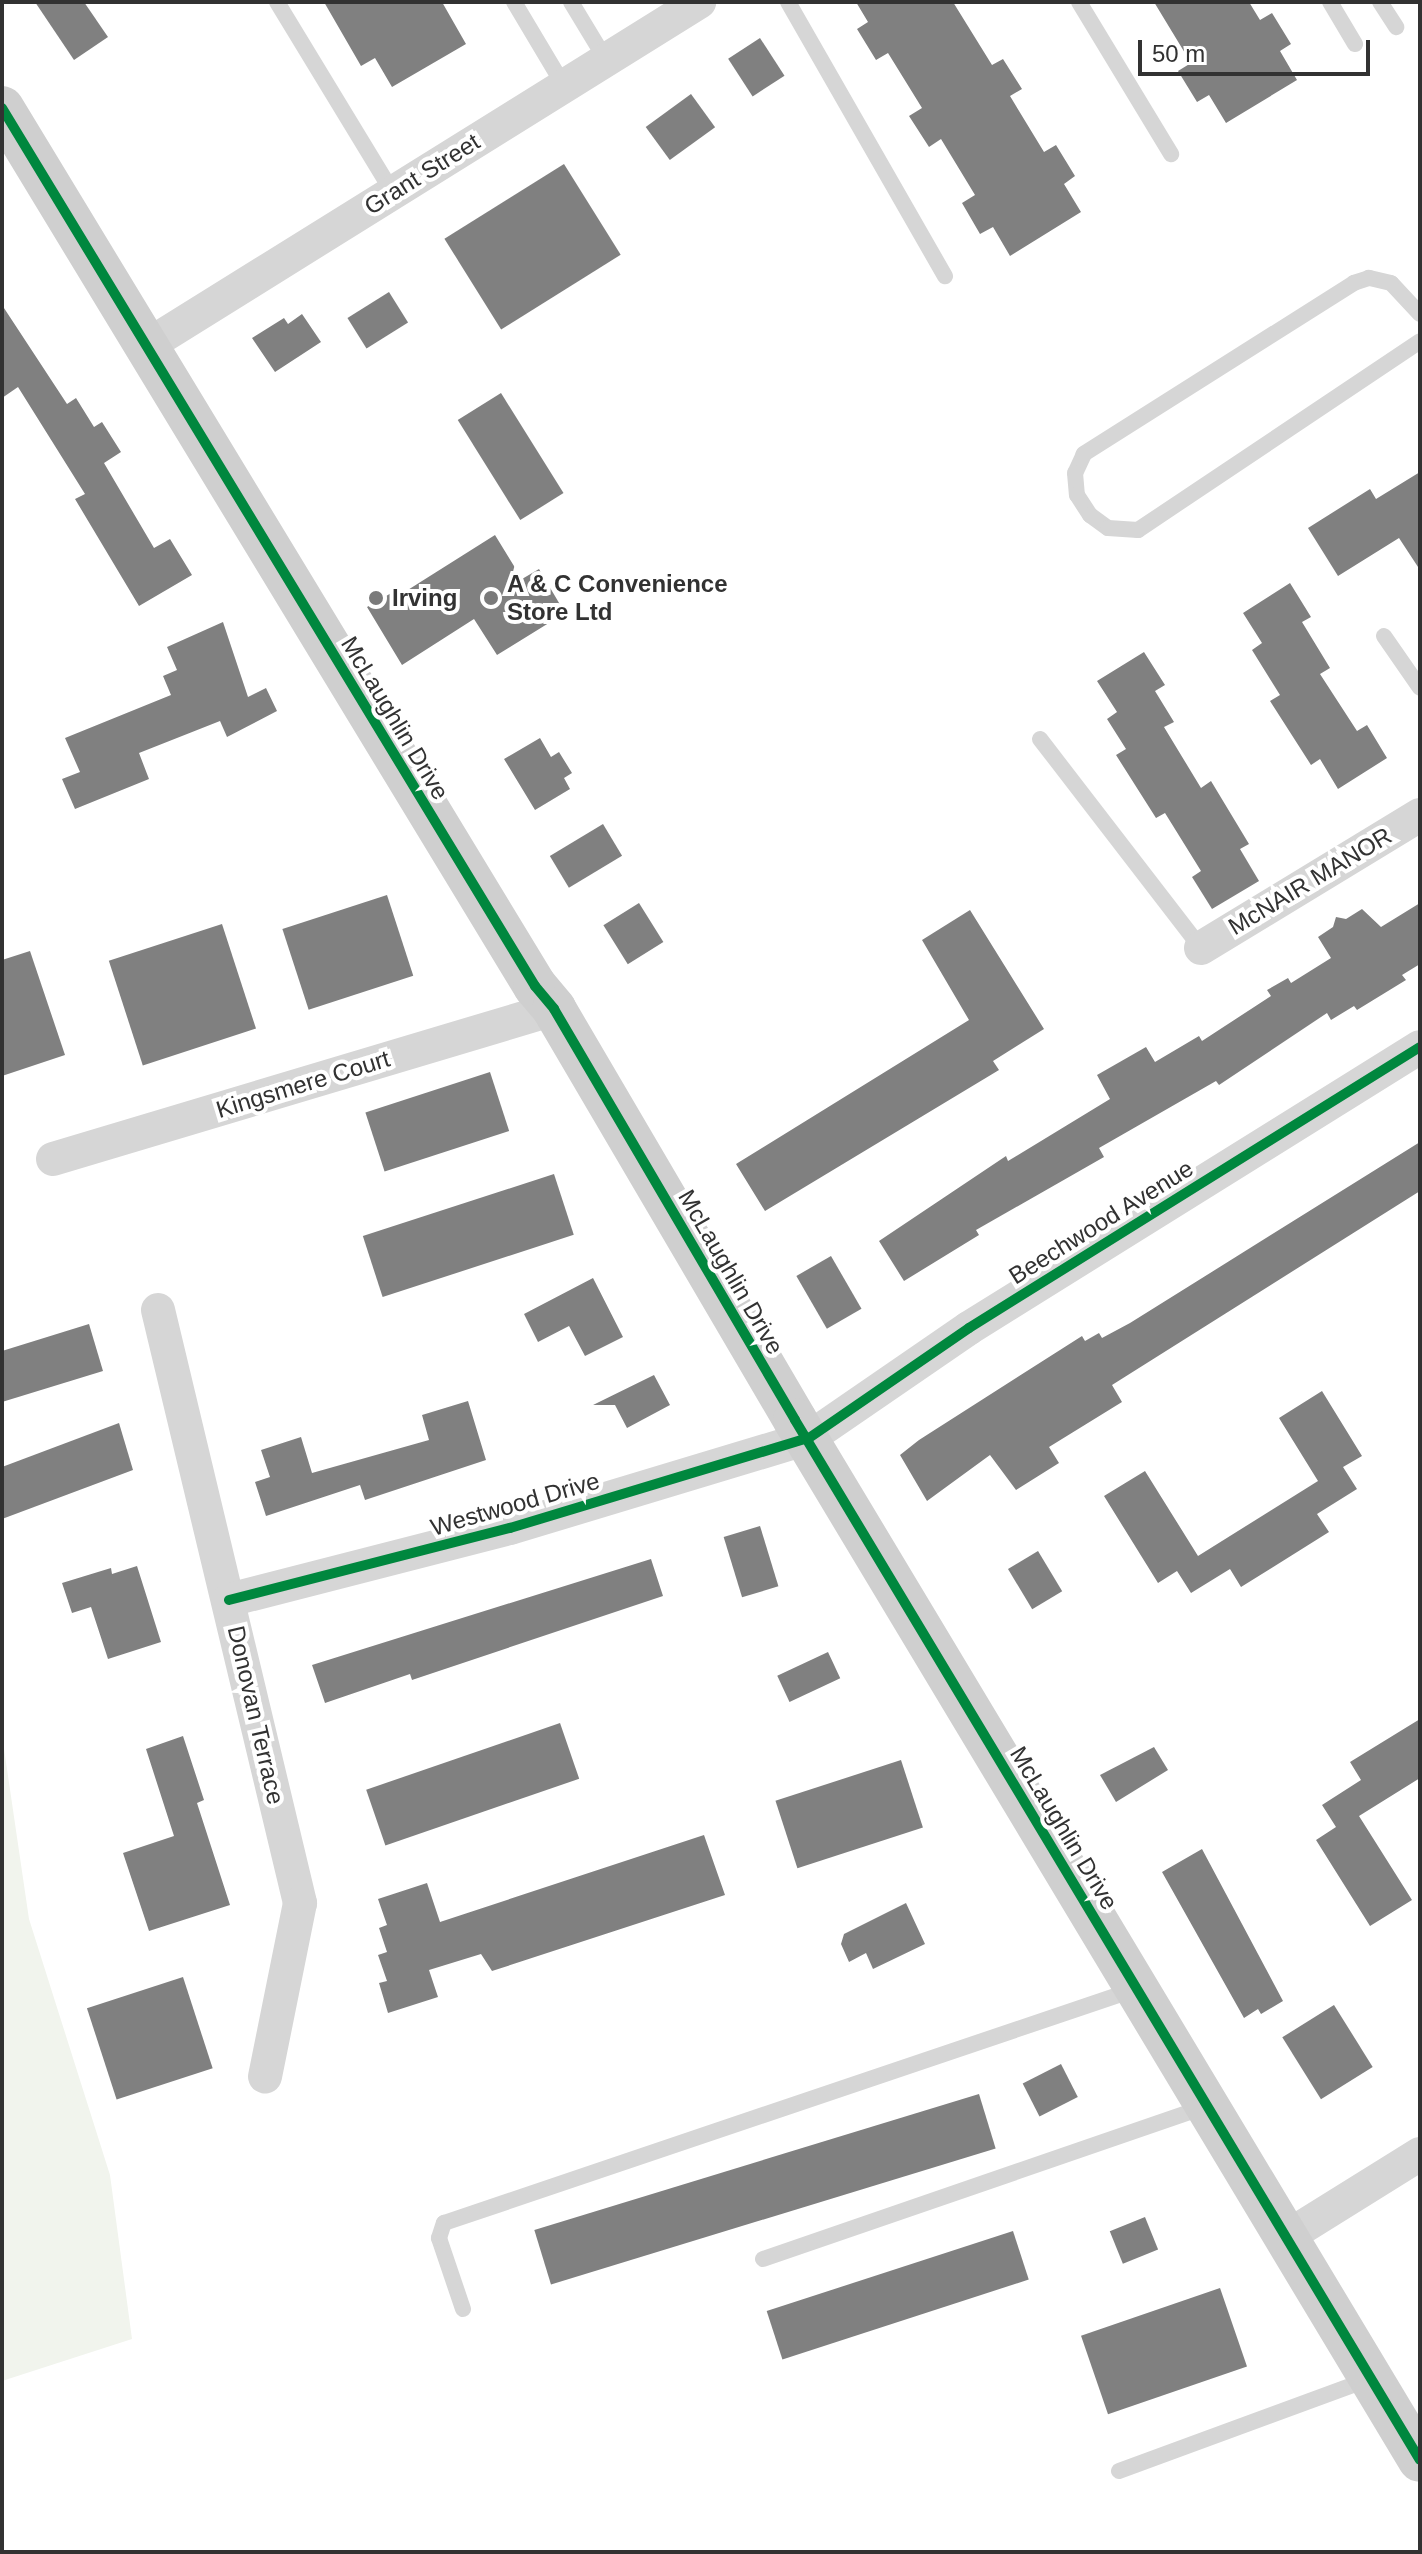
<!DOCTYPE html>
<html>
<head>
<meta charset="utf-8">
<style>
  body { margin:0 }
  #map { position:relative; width:1422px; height:2554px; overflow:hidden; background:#fff; font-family:Arial,sans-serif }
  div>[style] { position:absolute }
  .green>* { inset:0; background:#f1f4ed }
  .building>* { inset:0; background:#808080; transform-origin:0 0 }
  .lane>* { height:16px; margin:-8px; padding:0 8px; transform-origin:8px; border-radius:8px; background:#d6d6d6 }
  .street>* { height:34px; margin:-17px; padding:0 17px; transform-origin:17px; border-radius:17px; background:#d6d6d6 }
  .secondary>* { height:44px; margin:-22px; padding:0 22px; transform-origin:22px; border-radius:22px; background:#cfcfcf }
  .cycleway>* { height:10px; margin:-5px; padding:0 5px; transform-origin:5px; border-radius:5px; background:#00873e }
  .dots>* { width:22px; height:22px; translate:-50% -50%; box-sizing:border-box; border:4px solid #fff; border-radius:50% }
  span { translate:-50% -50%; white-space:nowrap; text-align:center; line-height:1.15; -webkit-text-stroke:8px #fff; paint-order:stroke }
  .street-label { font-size:24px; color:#323232 }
  .poi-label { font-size:24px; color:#323232; font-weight:700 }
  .left { translate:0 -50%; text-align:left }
  .frame { position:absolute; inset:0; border:4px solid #323232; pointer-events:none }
  .scale { position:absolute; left:1138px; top:40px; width:232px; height:36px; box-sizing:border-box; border:4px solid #323232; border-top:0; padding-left:10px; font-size:24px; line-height:28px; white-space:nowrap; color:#323232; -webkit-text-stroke:6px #fff; paint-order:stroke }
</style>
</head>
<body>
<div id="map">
  <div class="green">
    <div style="clip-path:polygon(2px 1735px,29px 1919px,110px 2175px,132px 2339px,2px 2381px)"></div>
  </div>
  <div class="building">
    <div style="clip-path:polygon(35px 2px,84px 2px,108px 37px,74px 60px)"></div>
    <div style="clip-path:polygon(324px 2px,442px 2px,466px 44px,392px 87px,375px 58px,361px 66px)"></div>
    <div style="clip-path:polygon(856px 2px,953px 2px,992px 65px,1003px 59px,1022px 89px,1010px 96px,1044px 152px,1056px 145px,1075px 176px,1064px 184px,1081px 212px,1010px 256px,993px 227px,980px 234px,962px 203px,975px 195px,941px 139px,929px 147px,909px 116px,922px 108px,888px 53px,876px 60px,857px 29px,868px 22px)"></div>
    <div style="clip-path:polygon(1154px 2px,1249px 2px,1260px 20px,1272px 13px,1291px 44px,1280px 51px,1297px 80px,1226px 123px,1209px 95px,1197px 102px,1178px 71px,1191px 63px)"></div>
    <div style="left:760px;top:38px;width:45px;height:38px;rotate:57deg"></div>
    <div style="left:691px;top:94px;width:41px;height:56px;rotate:54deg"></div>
    <div style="left:564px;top:164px;width:107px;height:141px;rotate:58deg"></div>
    <div style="left:389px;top:292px;width:36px;height:49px;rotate:58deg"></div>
    <div style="clip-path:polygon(2px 305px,67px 404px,76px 398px,94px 427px,102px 422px,121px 452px,104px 463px,154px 548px,170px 539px,192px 575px,139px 606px,75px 499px,85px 494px,18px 387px,2px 398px)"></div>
    <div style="clip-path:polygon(302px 314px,321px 342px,275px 372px,252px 338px,284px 318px,288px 324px)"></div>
    <div style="left:501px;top:393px;width:118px;height:51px;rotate:58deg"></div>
    <div style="clip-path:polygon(1420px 472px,1420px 570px,1399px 538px,1338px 576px,1308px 528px,1370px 489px,1376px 499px)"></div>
    <div style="clip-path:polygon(495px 535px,522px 579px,539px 569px,565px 613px,497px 655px,474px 619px,402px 665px,367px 607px,400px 588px,403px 593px)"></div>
    <div style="clip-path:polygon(1290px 583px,1311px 617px,1302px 622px,1330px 668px,1320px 674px,1357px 731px,1367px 725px,1387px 758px,1338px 789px,1320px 759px,1311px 765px,1270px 701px,1280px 695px,1252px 650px,1262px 643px,1243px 613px)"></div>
    <div style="clip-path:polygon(223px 622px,248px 697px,266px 688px,277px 711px,227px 737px,220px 721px,139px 753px,149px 779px,75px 809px,62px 779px,80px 772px,65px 738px,171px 695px,163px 676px,177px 670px,167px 647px)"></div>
    <div style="clip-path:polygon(1144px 652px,1165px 685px,1155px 691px,1174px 722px,1164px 727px,1201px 788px,1211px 781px,1249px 844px,1240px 849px,1259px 881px,1212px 909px,1192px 877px,1201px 871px,1165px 813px,1156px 818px,1116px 755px,1126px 749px,1107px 719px,1117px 712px,1097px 681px)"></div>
    <div style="clip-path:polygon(540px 738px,551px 757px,559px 752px,572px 773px,564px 778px,570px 789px,535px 810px,504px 759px)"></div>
    <div style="left:603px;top:824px;width:37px;height:62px;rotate:59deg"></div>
    <div style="left:387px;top:895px;width:85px;height:110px;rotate:72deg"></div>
    <div style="left:639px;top:903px;width:46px;height:42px;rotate:58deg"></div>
    <div style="clip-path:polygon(1420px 903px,1420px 964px,1402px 975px,1406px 980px,1357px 1010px,1354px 1006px,1331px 1020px,1327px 1013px,1219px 1085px,1216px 1081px,1099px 1148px,1104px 1157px,976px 1230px,979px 1235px,904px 1281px,879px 1241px,1006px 1156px,1008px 1161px,1110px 1099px,1097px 1075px,1146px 1047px,1155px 1062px,1199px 1036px,1202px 1041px,1271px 996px,1267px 990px,1288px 978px,1291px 983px,1331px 958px,1318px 937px,1333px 927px,1336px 917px,1346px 919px,1362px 909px,1381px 927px)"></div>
    <div style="clip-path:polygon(970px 910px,1044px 1029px,993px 1061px,999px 1070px,765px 1211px,736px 1164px,969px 1020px,922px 940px)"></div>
    <div style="left:222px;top:924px;width:110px;height:119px;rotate:72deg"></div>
    <div style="clip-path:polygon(30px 951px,65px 1055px,2px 1076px,2px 960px)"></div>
    <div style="left:490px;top:1072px;width:62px;height:131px;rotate:72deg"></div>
    <div style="clip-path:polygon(1420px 1142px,1420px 1191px,1112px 1385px,1122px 1402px,1049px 1447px,1059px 1463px,1016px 1490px,990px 1455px,927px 1501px,900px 1455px,919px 1440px,1082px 1336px,1085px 1341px,1099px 1333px,1102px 1338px,1130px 1323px)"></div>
    <div style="left:554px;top:1174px;width:64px;height:201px;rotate:72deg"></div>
    <div style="left:831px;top:1256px;width:61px;height:40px;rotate:60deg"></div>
    <div style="clip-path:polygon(593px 1278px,623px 1337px,585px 1356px,569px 1326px,538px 1342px,524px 1314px)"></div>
    <div style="clip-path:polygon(89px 1324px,103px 1371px,2px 1402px,2px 1351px)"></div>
    <div style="clip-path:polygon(654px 1375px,670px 1405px,627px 1428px,615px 1405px,593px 1405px)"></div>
    <div style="clip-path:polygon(1322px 1391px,1362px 1456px,1343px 1467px,1357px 1489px,1317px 1514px,1329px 1532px,1241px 1587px,1230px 1569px,1191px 1593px,1177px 1571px,1158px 1583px,1104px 1496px,1145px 1471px,1198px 1556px,1318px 1481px,1279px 1418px)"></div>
    <div style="clip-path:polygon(468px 1401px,486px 1460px,365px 1500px,360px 1485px,266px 1516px,255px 1482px,270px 1477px,261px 1450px,301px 1437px,312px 1473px,429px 1440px,422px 1415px)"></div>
    <div style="clip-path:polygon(119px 1423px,133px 1470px,2px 1519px,2px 1467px)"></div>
    <div style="left:760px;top:1526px;width:63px;height:38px;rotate:73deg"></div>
    <div style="left:1038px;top:1551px;width:47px;height:35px;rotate:59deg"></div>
    <div style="clip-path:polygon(651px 1559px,663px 1596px,412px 1680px,410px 1674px,325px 1703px,312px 1665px)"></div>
    <div style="clip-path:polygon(137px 1566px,161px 1642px,108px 1659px,91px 1607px,72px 1613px,62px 1583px,111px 1568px,112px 1574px)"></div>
    <div style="left:828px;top:1652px;width:29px;height:56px;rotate:65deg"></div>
    <div style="clip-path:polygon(1420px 1719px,1420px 1778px,1359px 1816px,1412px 1900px,1370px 1926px,1316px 1840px,1336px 1827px,1322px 1805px,1361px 1780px,1350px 1762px)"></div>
    <div style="left:560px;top:1723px;width:59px;height:205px;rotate:71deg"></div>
    <div style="clip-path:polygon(183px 1736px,204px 1800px,197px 1803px,230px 1905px,149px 1931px,123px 1853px,174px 1836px,146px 1749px)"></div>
    <div style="clip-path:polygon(1154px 1747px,1168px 1770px,1116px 1802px,1100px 1775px)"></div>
    <div style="left:901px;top:1760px;width:71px;height:132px;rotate:72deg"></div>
    <div style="clip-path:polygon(704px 1835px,725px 1895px,492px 1971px,481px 1954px,429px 1970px,438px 1997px,388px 2013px,379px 1983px,387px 1981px,378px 1955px,387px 1952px,379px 1928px,387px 1925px,378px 1899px,427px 1883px,440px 1922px)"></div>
    <div style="clip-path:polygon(1202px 1849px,1283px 2001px,1261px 2014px,1258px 2009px,1244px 2018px,1162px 1872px)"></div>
    <div style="clip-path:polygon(906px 1903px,925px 1944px,873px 1969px,866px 1953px,849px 1962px,841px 1944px,844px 1934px)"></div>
    <div style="left:183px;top:1977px;width:96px;height:101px;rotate:72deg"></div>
    <div style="left:1334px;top:2005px;width:73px;height:61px;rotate:58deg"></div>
    <div style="left:1061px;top:2064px;width:37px;height:43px;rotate:63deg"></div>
    <div style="left:979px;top:2094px;width:57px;height:465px;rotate:73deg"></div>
    <div style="left:1145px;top:2217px;width:35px;height:38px;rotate:68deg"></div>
    <div style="left:1013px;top:2231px;width:51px;height:259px;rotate:72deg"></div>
    <div style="left:1220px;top:2288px;width:83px;height:147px;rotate:71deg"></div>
  </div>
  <div class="lane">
    <div style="left:277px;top:2px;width:223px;rotate:58.7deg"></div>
    <div style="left:514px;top:2px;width:98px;rotate:59.2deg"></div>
    <div style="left:571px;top:2px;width:68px;rotate:58.9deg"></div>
    <div style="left:788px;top:2px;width:316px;rotate:60.2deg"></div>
    <div style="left:1079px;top:2px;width:178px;rotate:58.8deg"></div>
    <div style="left:1330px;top:2px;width:49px;rotate:59.2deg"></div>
    <div style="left:1380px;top:2px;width:30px;rotate:57deg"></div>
    <div style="left:1420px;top:314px;width:42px;rotate:-133.1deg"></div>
    <div style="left:1391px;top:283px;width:23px;rotate:-167deg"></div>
    <div style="left:1369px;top:278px;width:16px;rotate:162deg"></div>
    <div style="left:1354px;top:283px;width:320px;rotate:147.7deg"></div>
    <div style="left:1084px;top:454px;width:21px;rotate:115deg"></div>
    <div style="left:1075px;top:473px;width:22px;rotate:85deg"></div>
    <div style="left:1077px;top:495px;width:24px;rotate:57deg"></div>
    <div style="left:1090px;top:515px;width:22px;rotate:36deg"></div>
    <div style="left:1108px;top:528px;width:30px;rotate:4deg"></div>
    <div style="left:1138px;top:530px;width:339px;rotate:-33.8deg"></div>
    <div style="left:1384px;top:636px;width:63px;rotate:55.3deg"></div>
    <div style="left:1040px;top:739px;width:264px;rotate:52.4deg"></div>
    <div style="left:763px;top:2259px;width:466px;rotate:-19deg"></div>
    <div style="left:463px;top:2309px;width:75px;rotate:-108.7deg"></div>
    <div style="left:439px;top:2238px;width:16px;rotate:-72deg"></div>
    <div style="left:444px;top:2223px;width:727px;rotate:-18.68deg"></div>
    <div style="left:1119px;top:2471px;width:266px;rotate:-20.2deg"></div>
  </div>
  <div class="street">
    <div style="left:145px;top:347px;width:653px;rotate:-31.91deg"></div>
    <div style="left:1201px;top:948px;width:256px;rotate:-31.3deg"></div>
    <div style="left:53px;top:1159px;width:523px;rotate:-16.67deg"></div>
    <div style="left:158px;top:1310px;width:610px;rotate:76.53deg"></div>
    <div style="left:300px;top:1903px;width:177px;rotate:101.4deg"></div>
    <div style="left:229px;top:1600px;width:290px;rotate:-14.4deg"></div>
    <div style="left:510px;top:1528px;width:312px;rotate:-16.8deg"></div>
    <div style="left:809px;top:1438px;width:194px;rotate:-34.5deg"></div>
    <div style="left:969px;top:1328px;width:531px;rotate:-31.93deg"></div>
    <div style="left:1285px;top:2238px;width:159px;rotate:-31.9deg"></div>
  </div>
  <div class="secondary">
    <div style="left:2px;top:108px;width:1027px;rotate:58.74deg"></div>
    <div style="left:535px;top:986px;width:30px;rotate:50deg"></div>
    <div style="left:554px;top:1009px;width:476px;rotate:59.6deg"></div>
    <div style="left:795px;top:1420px;width:1213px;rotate:59deg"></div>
  </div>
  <div class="cycleway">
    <div style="left:2px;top:108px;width:1027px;rotate:58.74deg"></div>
    <div style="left:535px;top:986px;width:30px;rotate:50deg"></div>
    <div style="left:554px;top:1009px;width:476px;rotate:59.6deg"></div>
    <div style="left:795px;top:1420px;width:1213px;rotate:59deg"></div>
    <div style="left:229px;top:1600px;width:290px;rotate:-14.4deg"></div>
    <div style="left:510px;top:1528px;width:312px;rotate:-16.8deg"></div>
    <div style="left:809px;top:1438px;width:194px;rotate:-34.5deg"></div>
    <div style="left:969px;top:1328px;width:531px;rotate:-31.93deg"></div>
  </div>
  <div class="dots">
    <div style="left:376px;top:598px;background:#7a7a7a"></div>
    <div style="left:491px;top:598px;background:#7a7a7a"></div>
  </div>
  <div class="street-label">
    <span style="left:422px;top:174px;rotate:-32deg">Grant Street</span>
    <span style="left:395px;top:718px;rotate:59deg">McLaughlin Drive</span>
    <span style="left:1310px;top:881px;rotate:-31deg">McNAIR MANOR</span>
    <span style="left:303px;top:1084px;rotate:-17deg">Kingsmere Court</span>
    <span style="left:1101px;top:1222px;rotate:-32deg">Beechwood Avenue</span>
    <span style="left:731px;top:1272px;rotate:60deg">McLaughlin Drive</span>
    <span style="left:515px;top:1504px;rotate:-16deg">Westwood Drive</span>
    <span style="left:256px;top:1715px;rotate:77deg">Donovan Terrace</span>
    <span style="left:1064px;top:1828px;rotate:59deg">McLaughlin Drive</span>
  </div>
  <div class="poi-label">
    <span class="left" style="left:507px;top:598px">A &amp; C Convenience<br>Store Ltd</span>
    <span class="left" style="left:392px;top:598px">Irving</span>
  </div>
  <div class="frame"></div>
  <div class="scale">50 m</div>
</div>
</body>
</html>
